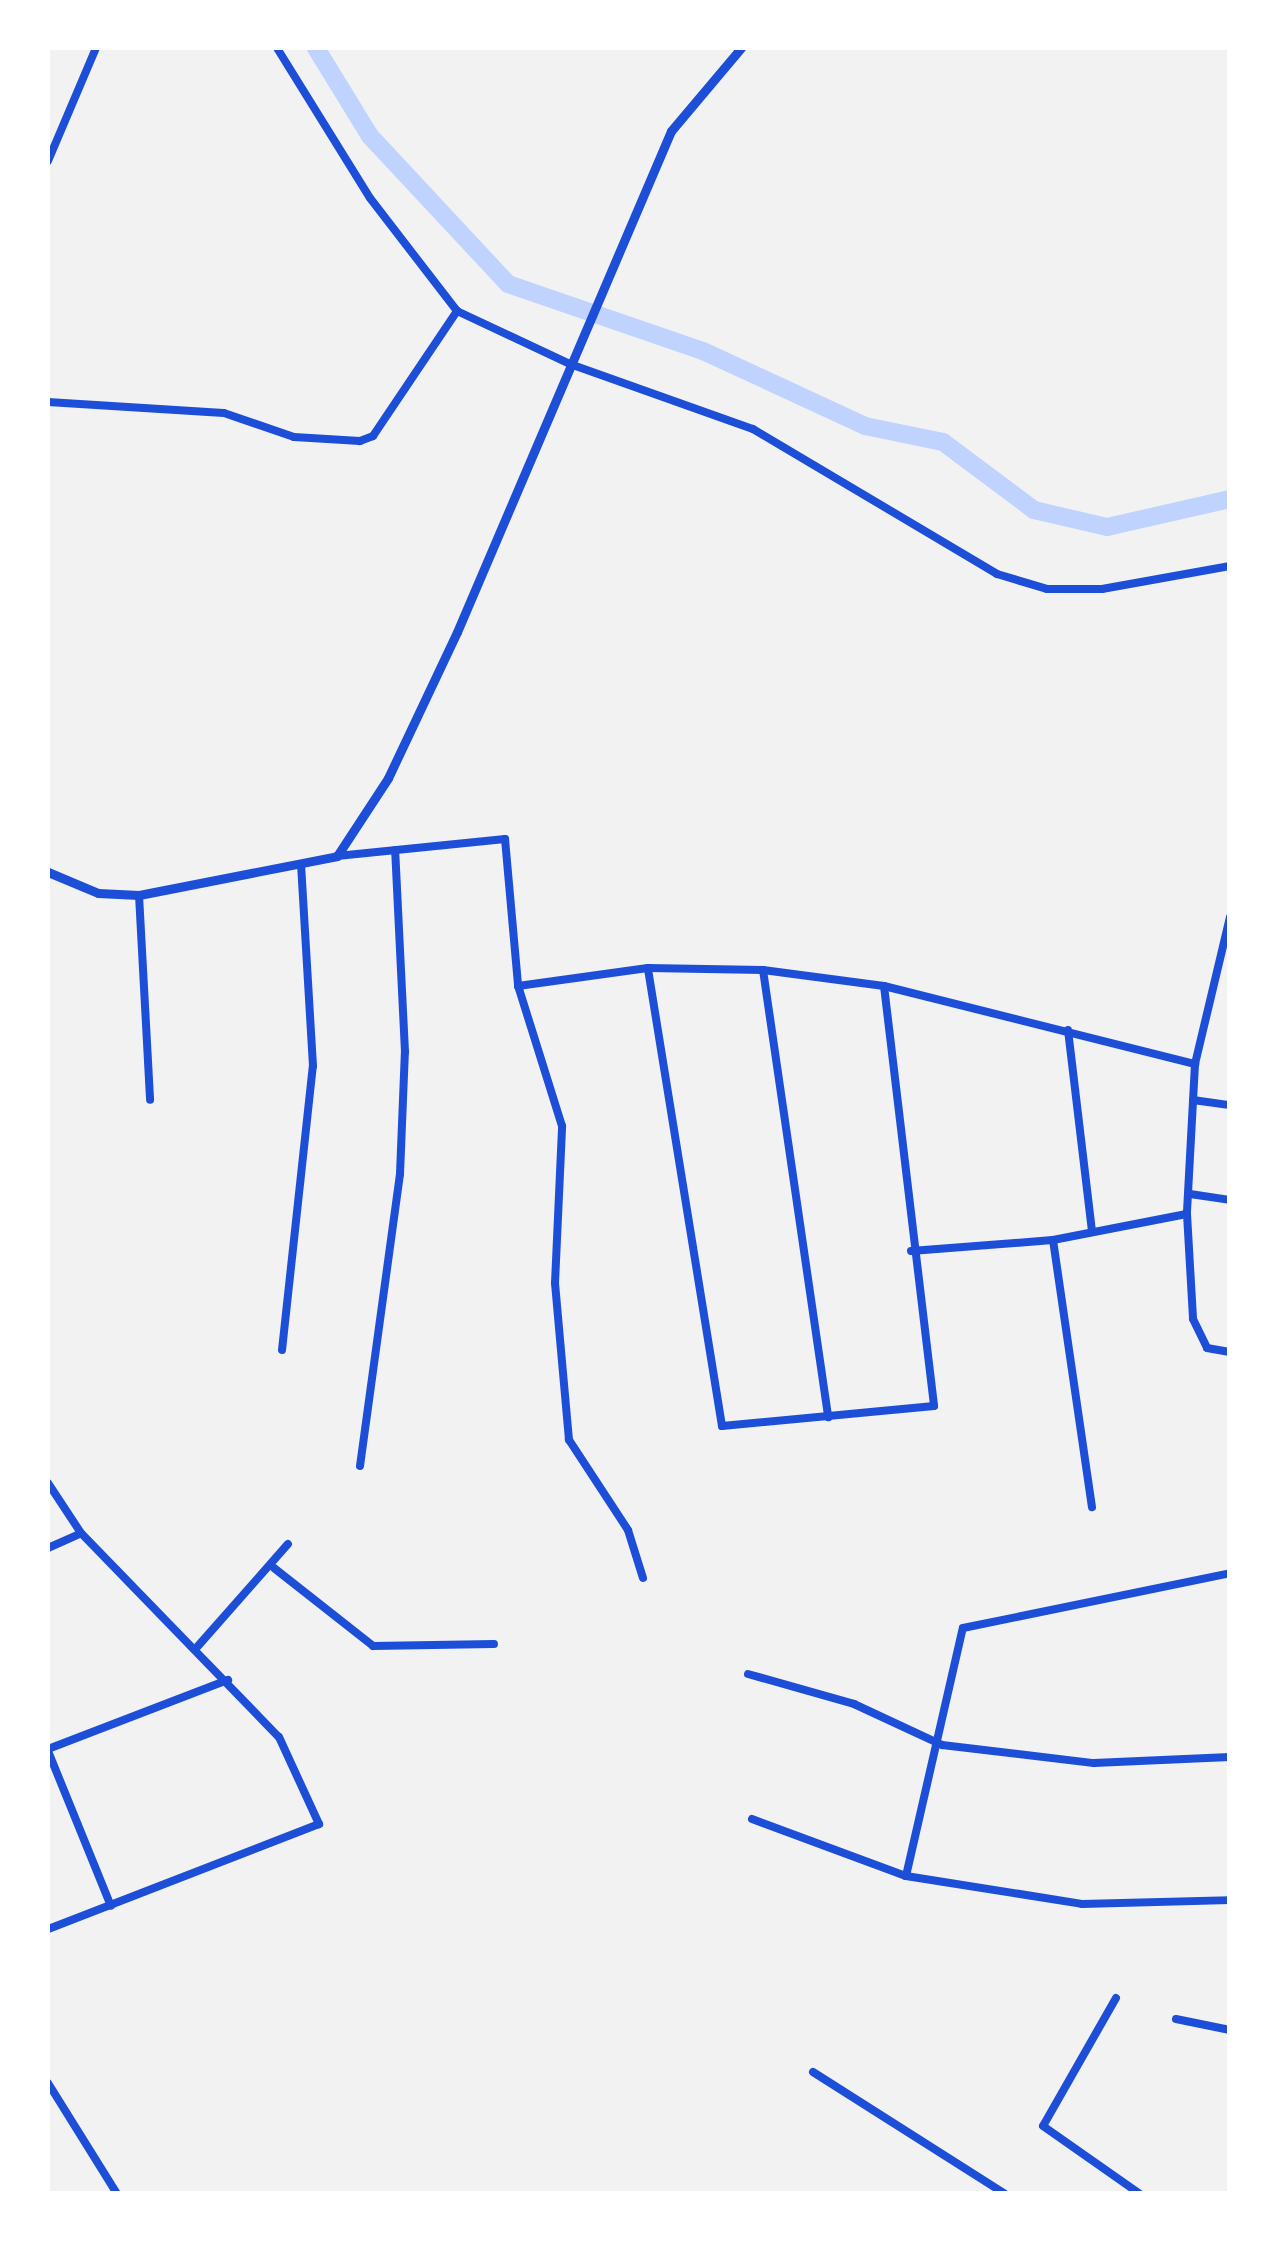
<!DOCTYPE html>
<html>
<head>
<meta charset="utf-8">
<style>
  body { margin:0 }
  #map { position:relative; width:1277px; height:2241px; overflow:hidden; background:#f2f2f2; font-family:Raleway,sans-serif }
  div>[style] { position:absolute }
  .canal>* { height:18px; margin:-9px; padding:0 9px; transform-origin:9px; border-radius:9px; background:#bfd3fe }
  .minor>* { height:8px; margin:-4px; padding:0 4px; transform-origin:4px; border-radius:4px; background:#1d4ed8 }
  .tertiary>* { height:9px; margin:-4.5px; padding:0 4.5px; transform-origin:4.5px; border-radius:4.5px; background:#1d4ed8 }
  span { translate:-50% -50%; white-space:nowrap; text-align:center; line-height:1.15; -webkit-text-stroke:10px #fff; paint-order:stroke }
  .frame { position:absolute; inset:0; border:50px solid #fff; pointer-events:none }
</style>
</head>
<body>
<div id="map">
  <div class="canal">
    <div style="left:316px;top:48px;width:103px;rotate:58.5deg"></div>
    <div style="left:370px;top:136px;width:202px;rotate:47deg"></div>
    <div style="left:508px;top:284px;width:206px;rotate:19deg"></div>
    <div style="left:703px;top:351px;width:179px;rotate:24.8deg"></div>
    <div style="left:865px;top:426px;width:80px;rotate:11.6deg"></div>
    <div style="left:943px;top:442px;width:114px;rotate:36.8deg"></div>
    <div style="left:1034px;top:510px;width:75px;rotate:13.1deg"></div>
    <div style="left:1107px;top:527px;width:126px;rotate:-12.8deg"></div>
  </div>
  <div class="minor">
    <div style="left:277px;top:48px;width:176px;rotate:58.2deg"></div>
    <div style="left:370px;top:198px;width:143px;rotate:52.4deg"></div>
    <div style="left:457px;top:311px;width:125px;rotate:25.1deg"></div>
    <div style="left:570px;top:364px;width:194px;rotate:19.6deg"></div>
    <div style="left:753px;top:429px;width:284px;rotate:30.7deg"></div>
    <div style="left:997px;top:574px;width:52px;rotate:16.7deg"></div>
    <div style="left:1047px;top:589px;width:55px"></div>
    <div style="left:1102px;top:589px;width:130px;rotate:-10.2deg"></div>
    <div style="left:48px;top:161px;width:123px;rotate:-67deg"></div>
    <div style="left:48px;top:402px;width:176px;rotate:3.6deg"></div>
    <div style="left:224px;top:413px;width:74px;rotate:18.9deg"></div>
    <div style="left:294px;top:437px;width:66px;rotate:3.5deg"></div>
    <div style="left:360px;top:441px;width:14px;rotate:-21deg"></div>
    <div style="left:373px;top:436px;width:151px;rotate:-56.1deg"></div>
    <div style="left:337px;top:856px;width:169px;rotate:-5.8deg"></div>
    <div style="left:505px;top:839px;width:148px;rotate:84.9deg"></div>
    <div style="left:139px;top:895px;width:205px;rotate:86.9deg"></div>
    <div style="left:1230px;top:917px;width:151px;rotate:103.4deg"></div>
    <div style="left:1195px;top:1064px;width:150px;rotate:93.1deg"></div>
    <div style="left:1187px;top:1214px;width:105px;rotate:86.7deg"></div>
    <div style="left:1193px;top:1319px;width:32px;rotate:64deg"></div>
    <div style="left:1207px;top:1348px;width:23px;rotate:10deg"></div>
    <div style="left:763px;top:970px;width:452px;rotate:81.7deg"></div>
    <div style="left:884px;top:986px;width:423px;rotate:83.2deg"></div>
    <div style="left:934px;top:1406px;width:213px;rotate:174.6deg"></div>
    <div style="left:722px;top:1426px;width:464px;rotate:-99.2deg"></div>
    <div style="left:648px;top:968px;width:115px;rotate:1deg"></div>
    <div style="left:763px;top:970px;width:122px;rotate:7.5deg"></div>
    <div style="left:884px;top:986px;width:321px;rotate:14.1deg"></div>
    <div style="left:1068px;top:1030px;width:202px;rotate:83.2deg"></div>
    <div style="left:1193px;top:1100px;width:37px;rotate:8deg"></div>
    <div style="left:1190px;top:1194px;width:40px;rotate:8.5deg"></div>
    <div style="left:1053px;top:1240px;width:270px;rotate:81.7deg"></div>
    <div style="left:911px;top:1251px;width:142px;rotate:-4.4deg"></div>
    <div style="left:1053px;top:1240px;width:136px;rotate:-11deg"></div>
    <div style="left:282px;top:1350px;width:286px;rotate:-83.8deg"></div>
    <div style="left:313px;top:1066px;width:201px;rotate:-93.4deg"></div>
    <div style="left:360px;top:1466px;width:295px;rotate:-82.2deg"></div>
    <div style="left:400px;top:1174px;width:122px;rotate:-87.7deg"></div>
    <div style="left:405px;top:1052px;width:202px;rotate:-92.8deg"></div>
    <div style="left:48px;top:1483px;width:60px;rotate:56.6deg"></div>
    <div style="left:81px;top:1533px;width:284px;rotate:45.9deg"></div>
    <div style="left:279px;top:1737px;width:96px;rotate:65.3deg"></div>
    <div style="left:319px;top:1824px;width:291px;rotate:158.8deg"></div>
    <div style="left:48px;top:1548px;width:36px;rotate:-24deg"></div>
    <div style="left:274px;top:1568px;width:126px;rotate:38.2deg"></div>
    <div style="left:373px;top:1646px;width:121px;rotate:-0.9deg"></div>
    <div style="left:643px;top:1578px;width:50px;rotate:-107.4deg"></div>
    <div style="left:628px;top:1530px;width:108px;rotate:-123.2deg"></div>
    <div style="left:569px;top:1440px;width:158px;rotate:-95.1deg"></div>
    <div style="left:555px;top:1283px;width:157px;rotate:-87.4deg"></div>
    <div style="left:562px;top:1126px;width:147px;rotate:-107.4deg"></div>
    <div style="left:518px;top:986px;width:131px;rotate:-7.9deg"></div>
    <div style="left:198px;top:1646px;width:136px;rotate:-48.6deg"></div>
    <div style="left:748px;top:1674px;width:110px;rotate:15.8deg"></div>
    <div style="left:854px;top:1704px;width:97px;rotate:25deg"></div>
    <div style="left:942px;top:1745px;width:153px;rotate:6.8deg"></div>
    <div style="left:1094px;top:1763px;width:136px;rotate:-2.5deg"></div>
    <div style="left:48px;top:1749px;width:193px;rotate:-21deg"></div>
    <div style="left:48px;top:1751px;width:167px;rotate:67.9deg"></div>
    <div style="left:752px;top:1819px;width:164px;rotate:20.3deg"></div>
    <div style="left:906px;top:1876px;width:178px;rotate:9deg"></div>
    <div style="left:1082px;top:1904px;width:148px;rotate:-1.5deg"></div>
    <div style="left:906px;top:1876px;width:254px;rotate:-77.1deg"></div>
    <div style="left:963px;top:1628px;width:273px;rotate:-11.6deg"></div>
    <div style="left:1116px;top:1998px;width:147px;rotate:119.7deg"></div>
    <div style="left:1043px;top:2126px;width:118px;rotate:35deg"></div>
    <div style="left:1176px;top:2019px;width:55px;rotate:11.5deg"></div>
    <div style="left:813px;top:2072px;width:227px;rotate:32.4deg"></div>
    <div style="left:48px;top:2083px;width:131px;rotate:58.1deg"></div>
  </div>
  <div class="tertiary">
    <div style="left:48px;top:872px;width:54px;rotate:22.8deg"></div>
    <div style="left:98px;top:893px;width:41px;rotate:2.8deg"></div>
    <div style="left:139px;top:895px;width:202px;rotate:-11.1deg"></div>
    <div style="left:337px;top:856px;width:93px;rotate:-56.8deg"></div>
    <div style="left:388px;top:778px;width:161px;rotate:-64.7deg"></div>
    <div style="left:457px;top:632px;width:545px;rotate:-66.87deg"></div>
    <div style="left:671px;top:131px;width:109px;rotate:-49.9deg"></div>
  </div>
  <div class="frame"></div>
</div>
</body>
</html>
